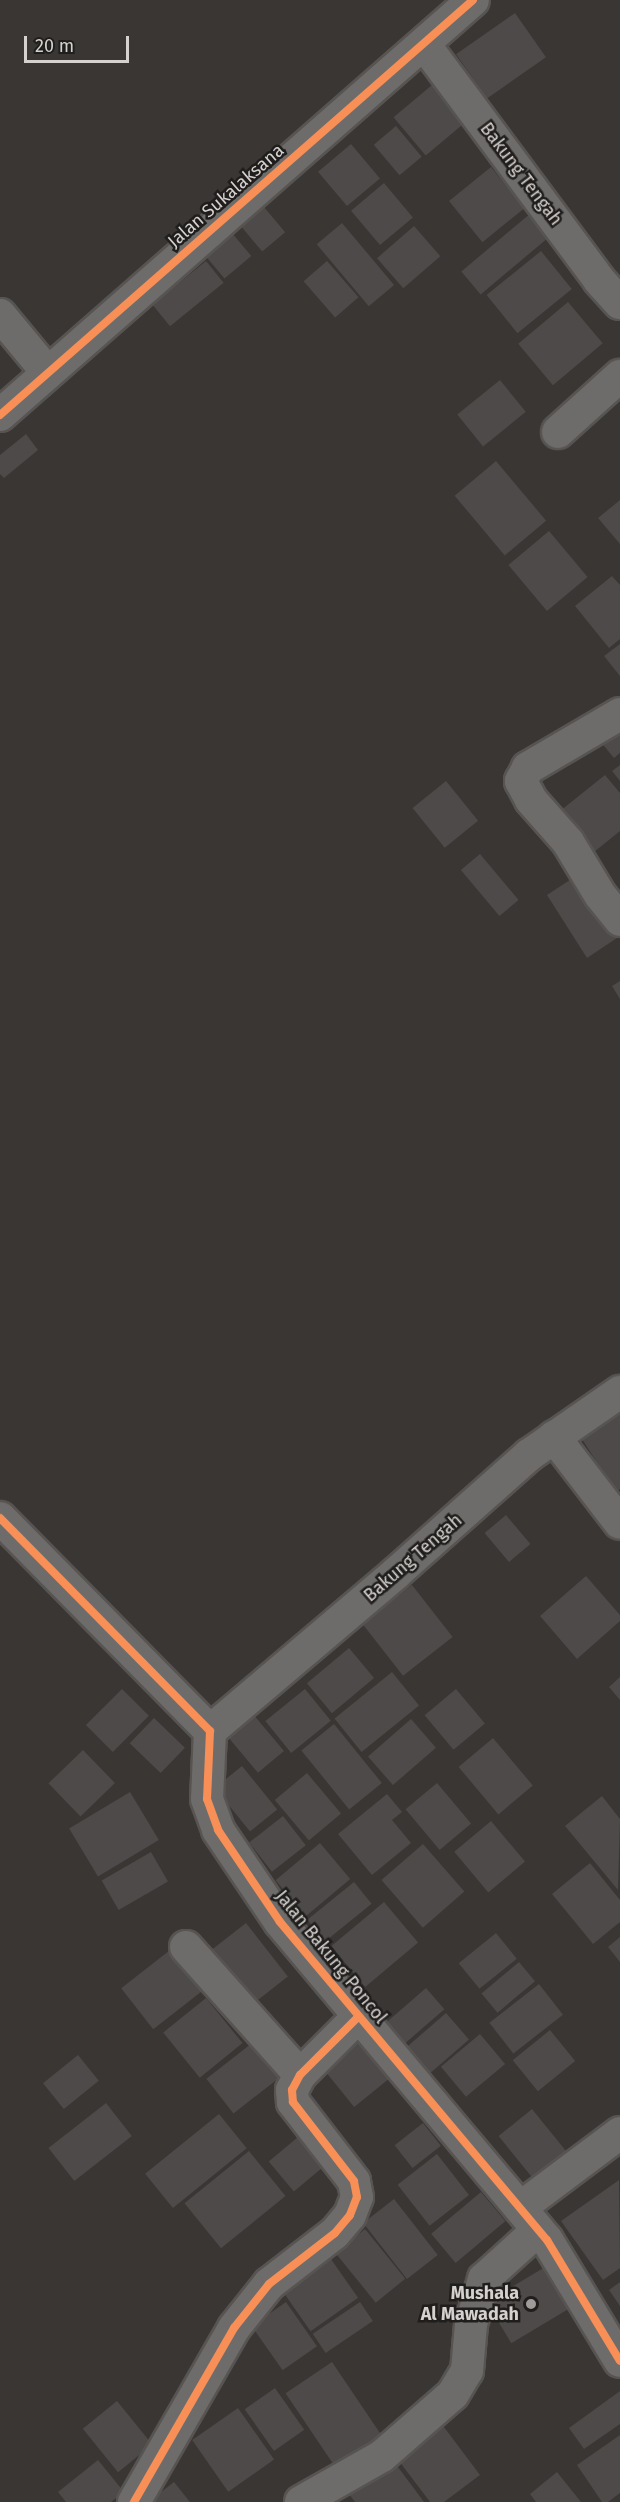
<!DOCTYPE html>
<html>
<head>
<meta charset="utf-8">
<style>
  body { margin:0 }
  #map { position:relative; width:620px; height:2502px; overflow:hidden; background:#393634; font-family:"Fira Sans",sans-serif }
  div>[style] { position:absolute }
  .building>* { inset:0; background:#4d4a49; transform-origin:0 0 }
  .roads { filter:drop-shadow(2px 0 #575452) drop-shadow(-2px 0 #575452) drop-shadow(0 2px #575452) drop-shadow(0 -2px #575452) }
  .minor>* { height:32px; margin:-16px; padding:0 16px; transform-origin:16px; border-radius:16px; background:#6e6c6a }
  .cycleway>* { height:8px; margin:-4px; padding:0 4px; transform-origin:4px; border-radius:4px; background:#f78f57 }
  .dots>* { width:16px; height:16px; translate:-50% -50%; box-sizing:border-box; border:3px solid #201e1c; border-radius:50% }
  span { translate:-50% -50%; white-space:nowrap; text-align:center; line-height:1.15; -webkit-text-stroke:5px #201e1c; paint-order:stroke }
  .street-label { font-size:18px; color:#d4d1ce }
  .poi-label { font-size:18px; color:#d4d1ce; font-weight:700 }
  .right { translate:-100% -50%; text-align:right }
  .scale { position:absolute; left:24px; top:36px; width:105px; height:27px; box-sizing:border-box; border:3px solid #d4d1ce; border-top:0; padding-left:8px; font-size:18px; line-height:21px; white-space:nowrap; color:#d4d1ce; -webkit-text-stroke:4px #201e1c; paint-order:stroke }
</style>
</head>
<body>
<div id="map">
  <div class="building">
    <div style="left:515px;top:13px;width:54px;height:72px;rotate:55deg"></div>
    <div style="left:438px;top:80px;width:50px;height:58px;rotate:50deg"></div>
    <div style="left:396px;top:126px;width:40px;height:29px;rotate:50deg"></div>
    <div style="left:351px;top:144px;width:45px;height:43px;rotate:50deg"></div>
    <div style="left:491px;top:167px;width:53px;height:54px;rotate:51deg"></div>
    <div style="left:384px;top:183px;width:45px;height:43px;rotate:50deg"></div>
    <div style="left:264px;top:207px;width:33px;height:30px;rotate:50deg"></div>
    <div style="left:531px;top:213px;width:30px;height:91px;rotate:50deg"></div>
    <div style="left:342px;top:223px;width:81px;height:33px;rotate:50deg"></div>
    <div style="left:414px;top:226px;width:40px;height:49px;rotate:49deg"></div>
    <div style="left:232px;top:233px;width:30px;height:35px;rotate:50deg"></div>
    <div style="left:541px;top:251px;width:49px;height:70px;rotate:51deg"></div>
    <div style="left:206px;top:261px;width:28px;height:69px;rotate:51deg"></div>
    <div style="left:327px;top:261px;width:48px;height:31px;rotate:49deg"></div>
    <div style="left:568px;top:302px;width:54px;height:65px;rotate:50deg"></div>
    <div style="left:500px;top:380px;width:41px;height:55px;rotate:51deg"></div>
    <div style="clip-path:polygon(26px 434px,38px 450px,4px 478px,0 474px,0 455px)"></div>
    <div style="left:496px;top:461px;width:78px;height:54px;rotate:50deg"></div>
    <div style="clip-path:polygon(620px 500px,620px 544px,598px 518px)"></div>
    <div style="left:549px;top:531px;width:60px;height:53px;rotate:50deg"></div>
    <div style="clip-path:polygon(612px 576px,620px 585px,620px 639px,609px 648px,575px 606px)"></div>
    <div style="clip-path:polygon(620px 644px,620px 676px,604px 656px)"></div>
    <div style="clip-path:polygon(620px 728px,620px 753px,614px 758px,594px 734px)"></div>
    <div style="clip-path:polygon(620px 765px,620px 781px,612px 771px)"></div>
    <div style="clip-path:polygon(605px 775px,620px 793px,620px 831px,594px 852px,560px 811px)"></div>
    <div style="left:446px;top:781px;width:51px;height:43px;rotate:51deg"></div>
    <div style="left:480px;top:854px;width:60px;height:25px;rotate:50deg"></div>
    <div style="clip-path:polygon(582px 872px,620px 929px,620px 936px,587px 958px,547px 895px)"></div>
    <div style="clip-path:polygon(620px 981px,620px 999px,612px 986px)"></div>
    <div style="clip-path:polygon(617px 1411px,620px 1415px,620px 1489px,616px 1492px,580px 1436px)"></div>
    <div style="left:506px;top:1515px;width:38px;height:28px;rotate:50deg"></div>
    <div style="clip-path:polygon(586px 1576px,620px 1615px,620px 1621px,577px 1659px,540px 1616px)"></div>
    <div style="left:412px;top:1585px;width:66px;height:63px;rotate:52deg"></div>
    <div style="left:349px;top:1648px;width:39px;height:55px;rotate:50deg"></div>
    <div style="left:392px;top:1672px;width:43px;height:74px;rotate:51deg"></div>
    <div style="clip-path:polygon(620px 1677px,620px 1700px,609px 1687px)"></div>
    <div style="left:122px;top:1689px;width:38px;height:51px;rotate:45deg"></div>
    <div style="left:305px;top:1689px;width:41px;height:51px;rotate:51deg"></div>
    <div style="left:456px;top:1689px;width:45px;height:41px;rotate:50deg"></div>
    <div style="left:248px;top:1708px;width:56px;height:34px;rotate:50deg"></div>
    <div style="left:154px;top:1718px;width:43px;height:35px;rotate:44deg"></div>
    <div style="left:411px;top:1719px;width:38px;height:57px;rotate:49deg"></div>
    <div style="left:334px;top:1724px;width:76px;height:42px;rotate:51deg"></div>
    <div style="left:493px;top:1738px;width:62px;height:45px;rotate:50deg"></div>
    <div style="left:83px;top:1750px;width:46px;height:48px;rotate:46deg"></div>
    <div style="left:242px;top:1766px;width:56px;height:35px;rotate:51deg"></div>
    <div style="left:307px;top:1773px;width:53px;height:42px;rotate:50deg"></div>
    <div style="left:437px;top:1783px;width:53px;height:41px;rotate:50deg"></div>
    <div style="left:130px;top:1792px;width:56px;height:71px;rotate:59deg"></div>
    <div style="clip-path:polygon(387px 1794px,402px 1812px,392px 1820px,411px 1843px,372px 1875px,338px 1834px)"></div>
    <div style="clip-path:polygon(602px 1796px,620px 1819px,618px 1890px,565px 1826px)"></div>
    <div style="left:283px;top:1816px;width:37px;height:43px;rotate:52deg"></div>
    <div style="left:491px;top:1821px;width:53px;height:48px;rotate:50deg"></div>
    <div style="left:320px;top:1843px;width:47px;height:58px;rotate:50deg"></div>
    <div style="left:423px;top:1844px;width:63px;height:55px;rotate:49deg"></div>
    <div style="left:151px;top:1852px;width:34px;height:57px;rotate:60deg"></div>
    <div style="clip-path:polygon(590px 1863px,620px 1900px,620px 1922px,593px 1944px,552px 1894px)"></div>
    <div style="left:354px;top:1882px;width:28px;height:60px;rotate:51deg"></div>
    <div style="left:384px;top:1902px;width:53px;height:69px;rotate:50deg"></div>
    <div style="left:246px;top:1923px;width:68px;height:48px;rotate:52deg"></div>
    <div style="left:496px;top:1933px;width:33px;height:48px;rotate:51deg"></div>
    <div style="clip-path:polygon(620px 1937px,620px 1962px,608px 1947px)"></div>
    <div style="left:174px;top:1947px;width:52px;height:67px;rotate:52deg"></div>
    <div style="left:519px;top:1962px;width:25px;height:49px;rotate:50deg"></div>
    <div style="left:539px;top:1984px;width:39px;height:63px;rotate:52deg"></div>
    <div style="left:426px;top:1988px;width:28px;height:53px;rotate:49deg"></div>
    <div style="left:206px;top:1998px;width:58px;height:55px;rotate:51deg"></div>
    <div style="left:446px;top:2013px;width:35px;height:55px;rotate:49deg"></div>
    <div style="left:550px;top:2030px;width:40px;height:48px;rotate:51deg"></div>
    <div style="left:480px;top:2034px;width:39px;height:51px;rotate:50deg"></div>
    <div style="left:360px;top:2038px;width:50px;height:48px;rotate:51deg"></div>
    <div style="left:256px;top:2040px;width:44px;height:63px;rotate:52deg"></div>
    <div style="left:78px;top:2055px;width:33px;height:45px;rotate:51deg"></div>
    <div style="left:106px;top:2103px;width:42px;height:73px;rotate:52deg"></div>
    <div style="left:532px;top:2109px;width:55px;height:43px;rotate:51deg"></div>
    <div style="left:219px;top:2114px;width:44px;height:95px;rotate:51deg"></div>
    <div style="left:423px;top:2123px;width:29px;height:36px;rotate:52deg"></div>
    <div style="left:304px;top:2132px;width:39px;height:46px;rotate:50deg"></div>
    <div style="left:249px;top:2151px;width:58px;height:83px;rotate:51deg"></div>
    <div style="left:437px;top:2154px;width:52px;height:50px;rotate:52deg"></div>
    <div style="clip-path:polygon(619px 2180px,620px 2268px,603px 2280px,561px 2221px)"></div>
    <div style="left:481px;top:2192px;width:38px;height:65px;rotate:50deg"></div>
    <div style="left:394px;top:2199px;width:71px;height:39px;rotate:52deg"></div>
    <div style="left:365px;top:2229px;width:64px;height:38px;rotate:51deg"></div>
    <div style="left:326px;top:2252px;width:56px;height:58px;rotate:55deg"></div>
    <div style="left:550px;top:2264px;width:48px;height:74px;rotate:59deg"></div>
    <div style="clip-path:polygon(620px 2282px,620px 2306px,609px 2290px)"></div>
    <div style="left:286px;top:2302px;width:54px;height:42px;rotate:55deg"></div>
    <div style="left:360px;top:2302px;width:23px;height:57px;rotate:56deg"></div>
    <div style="left:332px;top:2362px;width:96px;height:56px;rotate:56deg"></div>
    <div style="left:275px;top:2388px;width:51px;height:37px;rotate:55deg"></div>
    <div style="clip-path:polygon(620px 2391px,620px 2424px,584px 2449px,569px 2428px)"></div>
    <div style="left:117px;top:2401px;width:56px;height:44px;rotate:51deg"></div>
    <div style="left:238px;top:2408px;width:63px;height:56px;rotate:55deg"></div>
    <div style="clip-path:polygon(441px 2423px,480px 2475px,444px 2502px,430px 2502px,396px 2457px)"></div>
    <div style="clip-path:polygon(620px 2435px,620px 2493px,608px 2502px,602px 2502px,577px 2465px)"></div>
    <div style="clip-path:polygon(392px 2459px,424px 2502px,355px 2502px,348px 2493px)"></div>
    <div style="clip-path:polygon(98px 2460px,124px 2492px,111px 2502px,66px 2502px,58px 2492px)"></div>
    <div style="clip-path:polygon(557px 2472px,581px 2502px,536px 2502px,530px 2494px)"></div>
    <div style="clip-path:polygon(174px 2482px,190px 2502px,148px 2502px)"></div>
  </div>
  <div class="roads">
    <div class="minor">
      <div style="left:424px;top:44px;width:294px;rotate:53.4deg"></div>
      <div style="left:599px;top:280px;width:31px;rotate:48deg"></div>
      <div style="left:0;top:315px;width:75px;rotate:50.4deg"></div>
      <div style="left:0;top:415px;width:629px;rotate:-41.26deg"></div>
      <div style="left:558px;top:432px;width:84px;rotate:-42.1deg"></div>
      <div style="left:620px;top:714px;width:107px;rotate:149.6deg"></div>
      <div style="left:528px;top:768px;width:15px;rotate:118deg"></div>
      <div style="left:521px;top:781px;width:21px;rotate:62deg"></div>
      <div style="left:531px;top:800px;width:56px;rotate:48.6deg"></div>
      <div style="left:568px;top:842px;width:62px;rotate:58.9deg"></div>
      <div style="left:600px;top:895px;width:32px;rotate:51deg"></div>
      <div style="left:554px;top:1437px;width:108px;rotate:52.5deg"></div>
      <div style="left:0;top:1518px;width:299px;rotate:45.4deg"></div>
      <div style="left:210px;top:1731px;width:68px;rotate:92.5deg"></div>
      <div style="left:207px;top:1799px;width:33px;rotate:70deg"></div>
      <div style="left:218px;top:1830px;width:111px;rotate:56deg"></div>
      <div style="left:280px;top:1922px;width:415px;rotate:50deg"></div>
      <div style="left:547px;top:2240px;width:141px;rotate:58.9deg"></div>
      <div style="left:210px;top:1731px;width:243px;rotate:-40.3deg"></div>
      <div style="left:395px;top:1574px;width:179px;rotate:-41.6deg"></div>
      <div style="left:529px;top:1455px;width:111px;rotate:-34.7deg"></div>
      <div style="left:186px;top:1947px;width:171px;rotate:48.3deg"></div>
      <div style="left:520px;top:2208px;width:125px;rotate:-36.9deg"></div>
      <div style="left:134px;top:2502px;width:201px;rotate:-60.1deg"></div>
      <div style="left:234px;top:2328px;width:56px;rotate:-51.5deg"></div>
      <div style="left:269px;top:2284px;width:83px;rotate:-37.7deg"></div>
      <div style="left:335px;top:2233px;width:23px;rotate:-50deg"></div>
      <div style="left:350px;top:2215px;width:19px;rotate:-69deg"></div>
      <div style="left:357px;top:2197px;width:16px;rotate:-101deg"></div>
      <div style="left:354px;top:2181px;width:100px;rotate:-127.7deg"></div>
      <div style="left:293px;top:2102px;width:12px;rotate:-95deg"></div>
      <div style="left:292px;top:2090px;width:17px;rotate:-62deg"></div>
      <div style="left:300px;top:2075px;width:83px;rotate:-45deg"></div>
      <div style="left:301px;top:2502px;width:93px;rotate:-29.6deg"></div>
      <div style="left:382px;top:2456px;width:94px;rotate:-41.1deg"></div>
      <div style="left:453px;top:2394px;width:27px;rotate:-59deg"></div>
      <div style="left:467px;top:2371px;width:47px;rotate:-85.1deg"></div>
      <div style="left:471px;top:2324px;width:47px;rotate:-73.9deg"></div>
      <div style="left:484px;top:2279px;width:73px;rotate:-42.2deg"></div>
    </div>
  </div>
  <div class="cycleway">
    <div style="left:0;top:415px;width:629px;rotate:-41.26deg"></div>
    <div style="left:0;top:1518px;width:299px;rotate:45.4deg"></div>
    <div style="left:210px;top:1731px;width:68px;rotate:92.5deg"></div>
    <div style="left:207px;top:1799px;width:33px;rotate:70deg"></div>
    <div style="left:218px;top:1830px;width:111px;rotate:56deg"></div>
    <div style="left:280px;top:1922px;width:415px;rotate:50deg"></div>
    <div style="left:547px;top:2240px;width:141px;rotate:58.9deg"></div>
    <div style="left:134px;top:2502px;width:201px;rotate:-60.1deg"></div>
    <div style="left:234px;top:2328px;width:56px;rotate:-51.5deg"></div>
    <div style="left:269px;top:2284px;width:83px;rotate:-37.7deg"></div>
    <div style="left:335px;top:2233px;width:23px;rotate:-50deg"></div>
    <div style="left:350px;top:2215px;width:19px;rotate:-69deg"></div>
    <div style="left:357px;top:2197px;width:16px;rotate:-101deg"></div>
    <div style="left:354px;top:2181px;width:100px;rotate:-127.7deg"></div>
    <div style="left:293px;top:2102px;width:12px;rotate:-95deg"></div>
    <div style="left:292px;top:2090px;width:17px;rotate:-62deg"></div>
    <div style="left:300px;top:2075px;width:83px;rotate:-45deg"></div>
  </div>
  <div class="dots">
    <div style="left:531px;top:2304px;background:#9e9b98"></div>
  </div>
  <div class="street-label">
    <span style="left:521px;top:174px;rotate:53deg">Bakung Tengah</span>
    <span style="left:226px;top:196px;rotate:-41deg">Jalan Sukalaksana</span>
    <span style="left:413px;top:1558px;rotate:-41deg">Bakung Tengah</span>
    <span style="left:331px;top:1957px;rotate:51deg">Jalan Bakung Poncol</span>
  </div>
  <div class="poi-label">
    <span class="right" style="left:519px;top:2304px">Mushala<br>Al Mawadah</span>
  </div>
  <div class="scale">20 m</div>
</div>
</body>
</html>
